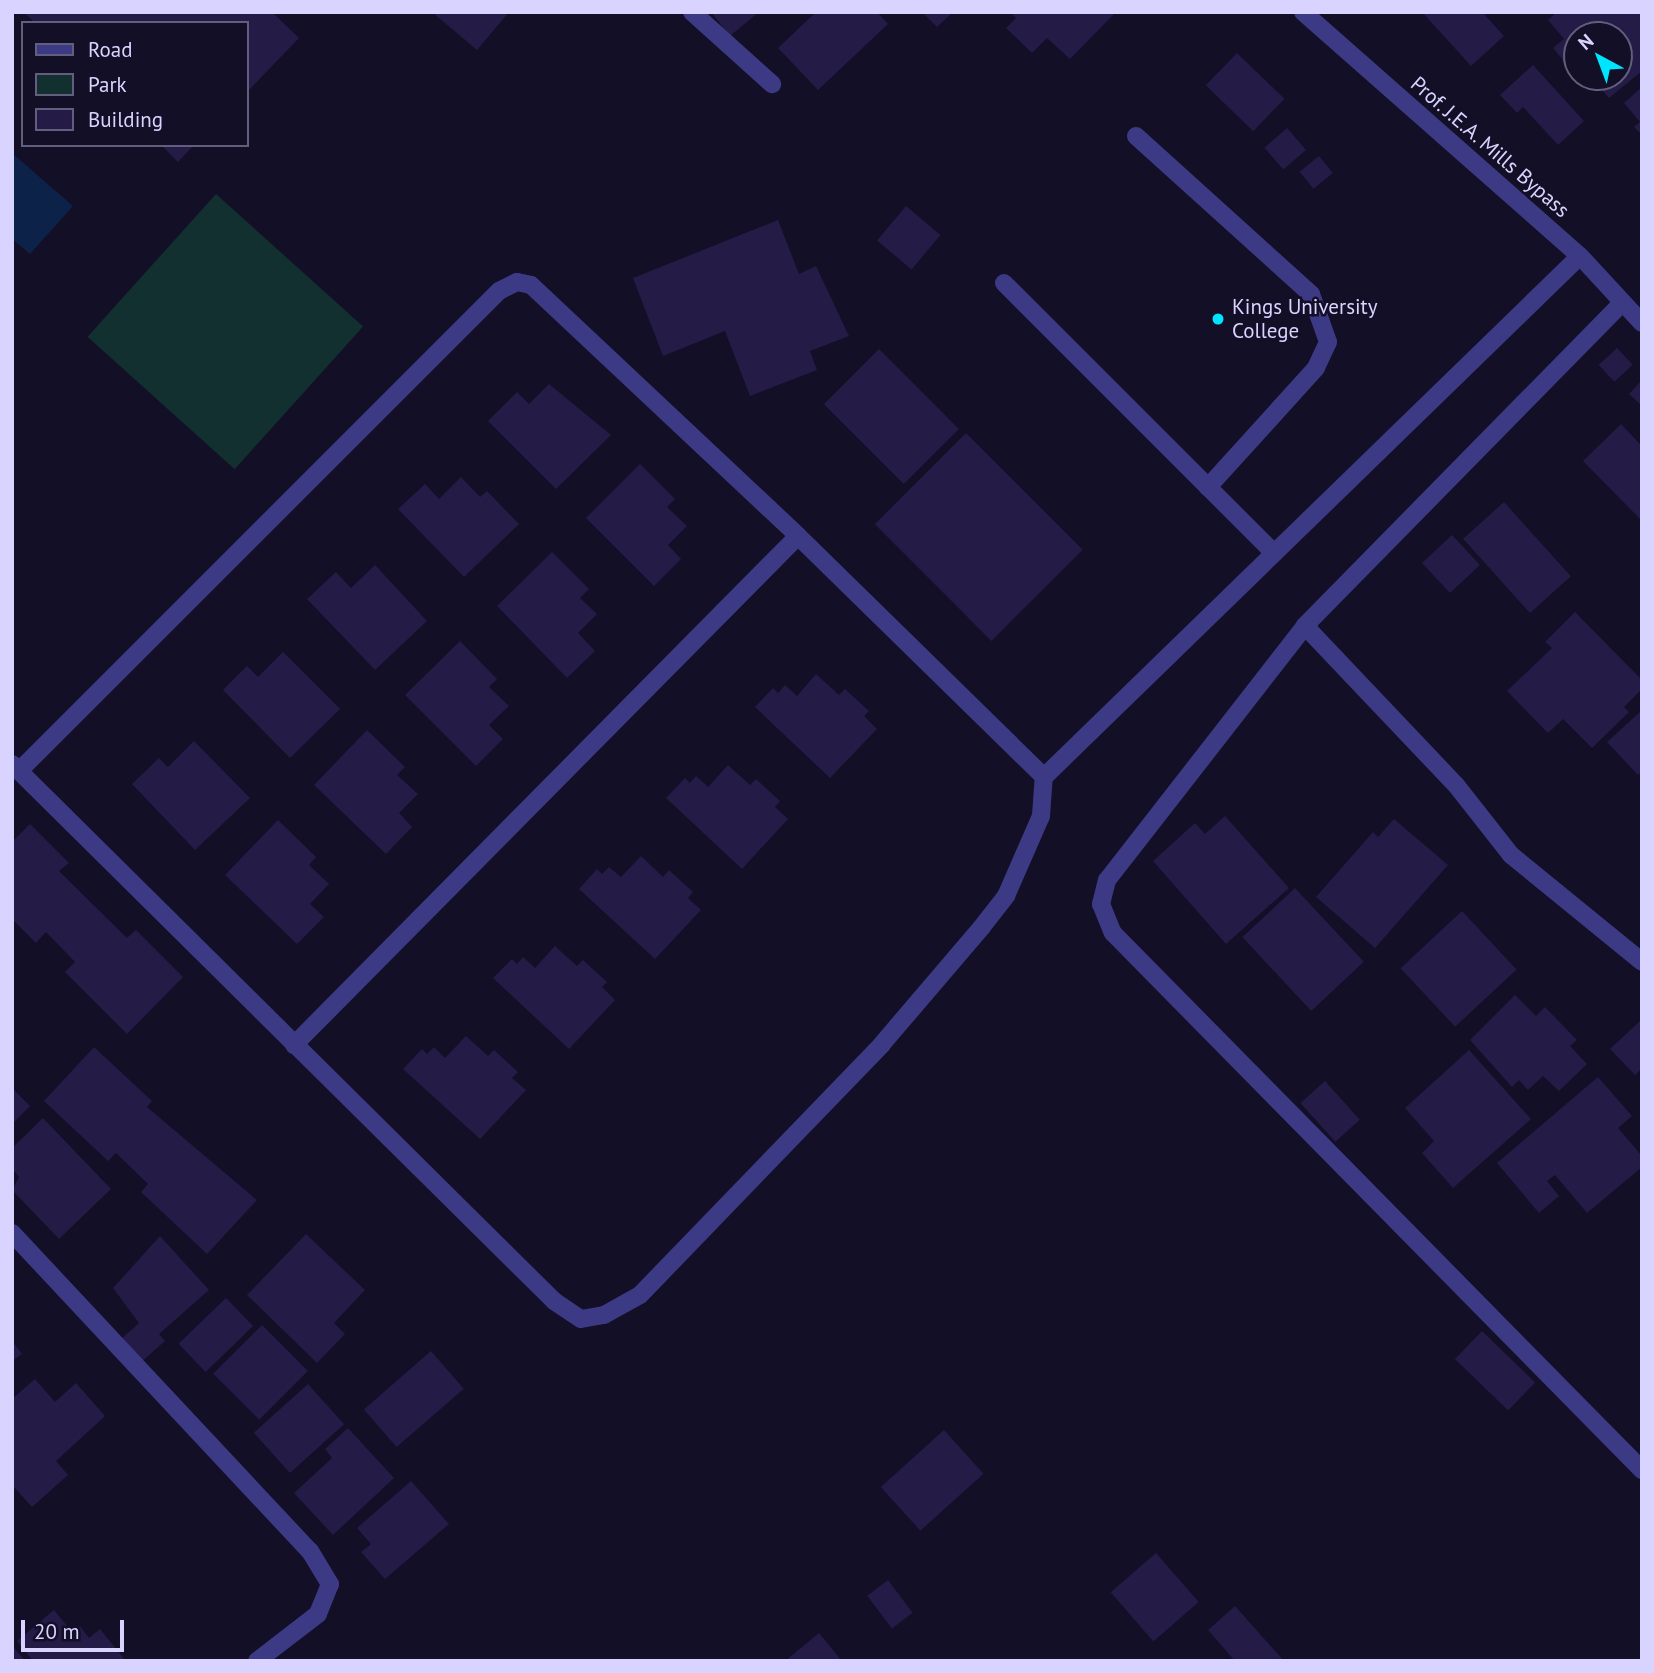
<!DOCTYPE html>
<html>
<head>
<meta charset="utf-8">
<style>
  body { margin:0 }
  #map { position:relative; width:1654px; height:1673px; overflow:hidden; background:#130f26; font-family:"PT Sans",sans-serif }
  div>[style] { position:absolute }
  .green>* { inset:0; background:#12302f; transform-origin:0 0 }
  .water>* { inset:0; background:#0c2248 }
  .building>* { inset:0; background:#241b47; transform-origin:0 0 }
  .minor>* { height:18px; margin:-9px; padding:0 9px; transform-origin:9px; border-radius:9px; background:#3d3a85 }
  .dots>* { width:19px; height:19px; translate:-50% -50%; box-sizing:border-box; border:4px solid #130f26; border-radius:50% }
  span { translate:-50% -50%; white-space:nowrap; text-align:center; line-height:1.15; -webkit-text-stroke:5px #130f26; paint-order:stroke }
  .street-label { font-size:21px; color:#d9d4ff }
  .poi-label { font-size:21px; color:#d9d4ff }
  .left { translate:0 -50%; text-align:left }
  .frame { position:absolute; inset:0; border:14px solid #d9d4ff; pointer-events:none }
  .legend { position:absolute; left:21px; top:21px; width:228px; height:126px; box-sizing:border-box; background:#130f26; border:2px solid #625e7d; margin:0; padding:9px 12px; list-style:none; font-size:21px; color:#d9d4ff }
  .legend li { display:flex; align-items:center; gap:14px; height:35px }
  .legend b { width:35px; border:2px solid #625e7d }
  .north { position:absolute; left:1563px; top:21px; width:70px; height:70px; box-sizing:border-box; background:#130f26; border:2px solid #625e7d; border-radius:50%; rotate:319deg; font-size:19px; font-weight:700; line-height:28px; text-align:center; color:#d9d4ff }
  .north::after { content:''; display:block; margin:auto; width:24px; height:32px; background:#00e5ff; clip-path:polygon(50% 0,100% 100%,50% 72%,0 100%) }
  .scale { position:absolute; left:21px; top:1620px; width:103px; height:32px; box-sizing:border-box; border:4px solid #d9d4ff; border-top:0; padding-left:9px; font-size:21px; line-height:24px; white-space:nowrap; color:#d9d4ff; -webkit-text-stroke:5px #130f26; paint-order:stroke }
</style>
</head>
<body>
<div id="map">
  <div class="green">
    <div style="left:216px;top:194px;width:198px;height:192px;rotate:42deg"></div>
  </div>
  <div class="water">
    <div style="clip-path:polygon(12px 153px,73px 206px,30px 254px,12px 239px)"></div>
  </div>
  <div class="building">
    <div style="clip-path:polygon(272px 12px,299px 38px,247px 92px,247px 23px,35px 23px,26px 14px)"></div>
    <div style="clip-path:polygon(432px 12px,509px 12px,477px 50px)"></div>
    <div style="clip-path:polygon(711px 12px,759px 12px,730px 36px)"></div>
    <div style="clip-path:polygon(816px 12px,877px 12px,888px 24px,818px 90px,778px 48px)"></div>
    <div style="clip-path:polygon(922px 12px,953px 12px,937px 27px)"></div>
    <div style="clip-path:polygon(1010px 12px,1116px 12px,1070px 59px,1047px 38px,1032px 53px,1006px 28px,1016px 18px)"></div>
    <div style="clip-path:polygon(1422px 12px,1482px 12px,1504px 36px,1471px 66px)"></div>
    <div style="clip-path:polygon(1557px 12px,1641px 12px,1642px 71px,1609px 98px,1591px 77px,1619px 77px,1619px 35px,1577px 35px,1577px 77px,1553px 48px,1564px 39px,1548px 20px)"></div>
    <div style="left:1237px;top:53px;width:66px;height:45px;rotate:44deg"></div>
    <div style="clip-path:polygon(1533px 65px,1584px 121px,1558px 145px,1523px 107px,1517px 113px,1500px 95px)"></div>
    <div style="clip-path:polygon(1642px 87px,1642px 135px,1634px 127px,1640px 122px,1624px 103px)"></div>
    <div style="left:1287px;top:128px;width:29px;height:30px;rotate:49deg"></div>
    <div style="clip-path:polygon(161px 145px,194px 145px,178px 162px)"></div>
    <div style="left:1319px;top:156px;width:22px;height:25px;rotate:51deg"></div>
    <div style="left:906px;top:206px;width:45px;height:45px;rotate:40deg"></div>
    <div style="clip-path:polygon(778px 220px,799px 274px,816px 266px,849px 336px,810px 351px,817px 370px,750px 396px,725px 331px,663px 356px,633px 278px)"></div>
    <div style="left:1617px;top:348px;width:23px;height:25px;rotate:47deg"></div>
    <div style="left:879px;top:349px;width:113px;height:78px;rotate:45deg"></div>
    <div style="clip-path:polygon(1642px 380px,1642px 406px,1629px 394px)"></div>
    <div style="clip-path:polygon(549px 384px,611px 435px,556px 489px,488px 421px,517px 392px,529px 404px)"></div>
    <div style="clip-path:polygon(1621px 424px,1642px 446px,1642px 521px,1583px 461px)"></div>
    <div style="left:966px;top:433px;width:165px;height:129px;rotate:45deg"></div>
    <div style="clip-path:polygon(640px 464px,675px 499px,667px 507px,687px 526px,668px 545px,681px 559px,654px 586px,586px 518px)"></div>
    <div style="clip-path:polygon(461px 477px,480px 497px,487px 491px,519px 524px,464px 577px,398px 509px,425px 484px,439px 499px)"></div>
    <div style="left:1504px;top:502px;width:100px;height:55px;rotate:48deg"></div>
    <div style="left:1452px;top:535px;width:41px;height:41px;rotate:47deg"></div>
    <div style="clip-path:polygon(552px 552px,589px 589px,580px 598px,597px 614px,578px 633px,595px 651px,567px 678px,497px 606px)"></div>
    <div style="clip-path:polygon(375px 565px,427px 621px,375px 670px,307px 599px,336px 572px,351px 588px)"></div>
    <div style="clip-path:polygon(1575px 612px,1642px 680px,1642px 689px,1624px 707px,1629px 712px,1592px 748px,1563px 719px,1548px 733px,1507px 691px,1552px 648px,1545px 642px)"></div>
    <div style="clip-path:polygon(460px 641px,497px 679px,489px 687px,509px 706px,489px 725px,503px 739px,476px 766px,405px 695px)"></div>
    <div style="clip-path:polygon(283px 652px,340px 709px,290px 758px,223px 690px,247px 666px,258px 677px)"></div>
    <div style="clip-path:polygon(816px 674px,839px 695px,845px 689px,869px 711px,864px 716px,877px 729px,830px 778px,755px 707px,773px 688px,778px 693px,785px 685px,797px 696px)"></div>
    <div style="clip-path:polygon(1642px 710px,1642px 771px,1638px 775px,1607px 742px)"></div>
    <div style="clip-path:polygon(367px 730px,405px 767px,397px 775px,418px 794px,399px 813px,412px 827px,386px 854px,314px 785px)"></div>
    <div style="clip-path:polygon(194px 741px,250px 798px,195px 850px,132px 784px,159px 758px,168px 767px)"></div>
    <div style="clip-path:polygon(728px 765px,750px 785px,756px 779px,780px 801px,775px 807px,788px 819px,742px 869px,666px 798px,685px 778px,690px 783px,696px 776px,708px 787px)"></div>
    <div style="clip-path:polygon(1225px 816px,1289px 888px,1226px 944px,1153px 861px,1195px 823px,1205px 834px)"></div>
    <div style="clip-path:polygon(1394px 819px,1448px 865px,1375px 948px,1316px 897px,1373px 832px,1378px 837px)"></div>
    <div style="clip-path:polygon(278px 820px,316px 857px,309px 865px,329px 884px,310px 904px,324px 917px,297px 944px,225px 875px)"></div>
    <div style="clip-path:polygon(30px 824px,69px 863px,59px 871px,127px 938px,136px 930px,183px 977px,127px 1034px,65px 972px,75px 962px,46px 932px,36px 943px,12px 919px,12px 842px)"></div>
    <div style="clip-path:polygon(641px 856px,663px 877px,669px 870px,693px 892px,688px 898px,701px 910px,655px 959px,579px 889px,597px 869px,602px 874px,609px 867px,621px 877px)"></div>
    <div style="left:1295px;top:888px;width:101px;height:72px;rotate:47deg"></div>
    <div style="left:1462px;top:911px;width:80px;height:84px;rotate:47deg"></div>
    <div style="clip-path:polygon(555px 946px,577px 966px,583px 960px,607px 982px,602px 987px,615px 1000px,569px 1049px,493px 978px,512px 959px,517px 964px,523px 957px,535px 968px)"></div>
    <div style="clip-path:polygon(1515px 995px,1536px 1016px,1545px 1007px,1577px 1040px,1570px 1046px,1587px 1064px,1559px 1091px,1543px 1076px,1528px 1090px,1519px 1080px,1512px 1087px,1470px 1040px)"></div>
    <div style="clip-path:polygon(1642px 1019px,1642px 1068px,1635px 1075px,1610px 1049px)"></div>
    <div style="clip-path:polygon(466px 1036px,488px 1056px,494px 1050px,518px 1072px,512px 1078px,526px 1090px,480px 1139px,403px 1069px,422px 1049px,427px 1054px,434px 1047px,445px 1058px)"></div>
    <div style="clip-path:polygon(94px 1047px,152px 1101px,147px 1107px,257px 1200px,207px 1254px,141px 1192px,148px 1184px,116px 1153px,108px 1161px,44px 1101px)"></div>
    <div style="clip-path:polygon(1469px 1050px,1531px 1119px,1453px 1188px,1422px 1153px,1434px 1141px,1405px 1108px)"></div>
    <div style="clip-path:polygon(1598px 1077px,1632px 1116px,1618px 1128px,1642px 1156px,1642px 1167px,1587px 1213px,1555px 1175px,1547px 1181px,1559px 1196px,1539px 1213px,1497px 1163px)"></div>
    <div style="left:1325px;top:1081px;width:52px;height:33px;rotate:48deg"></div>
    <div style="clip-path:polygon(12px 1088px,30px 1106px,12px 1124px)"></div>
    <div style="clip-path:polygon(43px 1118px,111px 1189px,59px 1239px,12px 1190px,19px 1177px,12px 1169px,12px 1148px)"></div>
    <div style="clip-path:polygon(306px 1234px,365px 1290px,334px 1323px,345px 1334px,317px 1363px,247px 1295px)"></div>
    <div style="clip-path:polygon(160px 1236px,209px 1290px,159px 1334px,165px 1341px,140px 1363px,120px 1340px,139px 1323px,113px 1288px)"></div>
    <div style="left:226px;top:1298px;width:39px;height:66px;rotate:46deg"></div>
    <div style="left:262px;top:1325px;width:65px;height:69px;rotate:45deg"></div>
    <div style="left:1482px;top:1331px;width:74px;height:39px;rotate:44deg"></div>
    <div style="clip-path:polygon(12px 1341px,22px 1354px,12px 1361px)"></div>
    <div style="left:431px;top:1351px;width:50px;height:89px;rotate:49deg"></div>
    <div style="clip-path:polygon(35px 1379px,55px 1402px,76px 1383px,105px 1416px,56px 1461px,68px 1475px,32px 1507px,12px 1485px,12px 1399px)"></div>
    <div style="left:308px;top:1384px;width:54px;height:73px;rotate:48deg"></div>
    <div style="clip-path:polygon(348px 1428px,394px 1478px,333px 1535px,294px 1493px,332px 1458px,325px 1449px)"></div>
    <div style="left:944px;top:1430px;width:59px;height:85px;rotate:48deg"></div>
    <div style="clip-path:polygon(411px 1481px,449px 1524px,385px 1579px,361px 1552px,371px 1544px,357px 1528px)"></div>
    <div style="left:1156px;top:1553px;width:65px;height:60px;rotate:49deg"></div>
    <div style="left:888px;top:1580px;width:41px;height:26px;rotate:53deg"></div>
    <div style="clip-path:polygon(1235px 1606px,1284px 1661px,1235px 1661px,1208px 1630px)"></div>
    <div style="clip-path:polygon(54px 1610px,72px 1632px,80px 1626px,89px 1638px,100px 1629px,126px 1661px,33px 1661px,17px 1641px)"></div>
    <div style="clip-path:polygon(819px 1633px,842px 1661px,785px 1661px)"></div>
    <div style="clip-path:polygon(12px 1645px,25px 1661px,12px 1661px)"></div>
  </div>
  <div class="minor">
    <div style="left:692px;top:12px;width:108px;rotate:42deg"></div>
    <div style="left:1303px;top:12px;width:369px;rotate:41.4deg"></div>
    <div style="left:1580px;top:256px;width:91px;rotate:47.2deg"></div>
    <div style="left:1136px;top:136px;width:236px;rotate:42.1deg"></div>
    <div style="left:1311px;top:294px;width:51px;rotate:70.5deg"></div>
    <div style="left:1328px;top:342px;width:29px;rotate:115deg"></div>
    <div style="left:1316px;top:368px;width:161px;rotate:132.2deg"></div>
    <div style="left:1004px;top:283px;width:382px;rotate:45deg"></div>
    <div style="left:1622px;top:303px;width:453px;rotate:134.5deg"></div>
    <div style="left:1305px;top:626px;width:322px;rotate:127.9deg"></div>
    <div style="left:1107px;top:880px;width:25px;rotate:104deg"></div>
    <div style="left:1101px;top:904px;width:31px;rotate:68deg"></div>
    <div style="left:1113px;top:933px;width:754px;rotate:45.43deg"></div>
    <div style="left:1305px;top:626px;width:219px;rotate:46.5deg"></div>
    <div style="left:1456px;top:785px;width:89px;rotate:51.8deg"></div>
    <div style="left:1511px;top:855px;width:169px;rotate:39.2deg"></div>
    <div style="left:12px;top:764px;width:763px;rotate:44.73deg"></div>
    <div style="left:554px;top:1301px;width:32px;rotate:34deg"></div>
    <div style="left:581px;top:1319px;width:23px;rotate:-10deg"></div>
    <div style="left:604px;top:1315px;width:41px;rotate:-29.1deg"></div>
    <div style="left:640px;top:1295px;width:349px;rotate:-46deg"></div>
    <div style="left:882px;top:1044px;width:153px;rotate:-49.5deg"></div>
    <div style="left:981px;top:928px;width:41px;rotate:-52deg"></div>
    <div style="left:1006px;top:896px;width:87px;rotate:-66.4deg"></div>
    <div style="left:1041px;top:816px;width:39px;rotate:-86deg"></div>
    <div style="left:1044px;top:777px;width:747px;rotate:-44.19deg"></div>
    <div style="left:19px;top:771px;width:679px;rotate:-45deg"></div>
    <div style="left:499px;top:291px;width:20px;rotate:-27deg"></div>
    <div style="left:517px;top:282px;width:14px;rotate:12deg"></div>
    <div style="left:531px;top:285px;width:366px;rotate:43.2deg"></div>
    <div style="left:798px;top:536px;width:344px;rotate:44.4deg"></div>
    <div style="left:294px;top:1045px;width:716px;rotate:-45.28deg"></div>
    <div style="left:12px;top:1233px;width:436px;rotate:46.9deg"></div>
    <div style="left:310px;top:1551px;width:39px;rotate:59deg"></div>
    <div style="left:330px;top:1584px;width:32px;rotate:112deg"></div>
    <div style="left:318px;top:1614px;width:77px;rotate:142.4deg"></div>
  </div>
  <div class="dots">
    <div style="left:1218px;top:319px;background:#00e5ff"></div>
  </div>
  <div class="street-label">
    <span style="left:1490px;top:147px;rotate:41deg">Prof. J.E.A. Mills Bypass</span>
  </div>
  <div class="poi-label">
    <span class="left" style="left:1232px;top:319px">Kings University<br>College</span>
  </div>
  <div class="frame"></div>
  <ul class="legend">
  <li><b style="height:9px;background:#3d3a85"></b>Road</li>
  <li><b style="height:19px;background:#12302f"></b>Park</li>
  <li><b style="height:19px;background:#241b47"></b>Building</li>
  </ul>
  <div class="north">N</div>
  <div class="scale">20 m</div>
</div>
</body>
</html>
